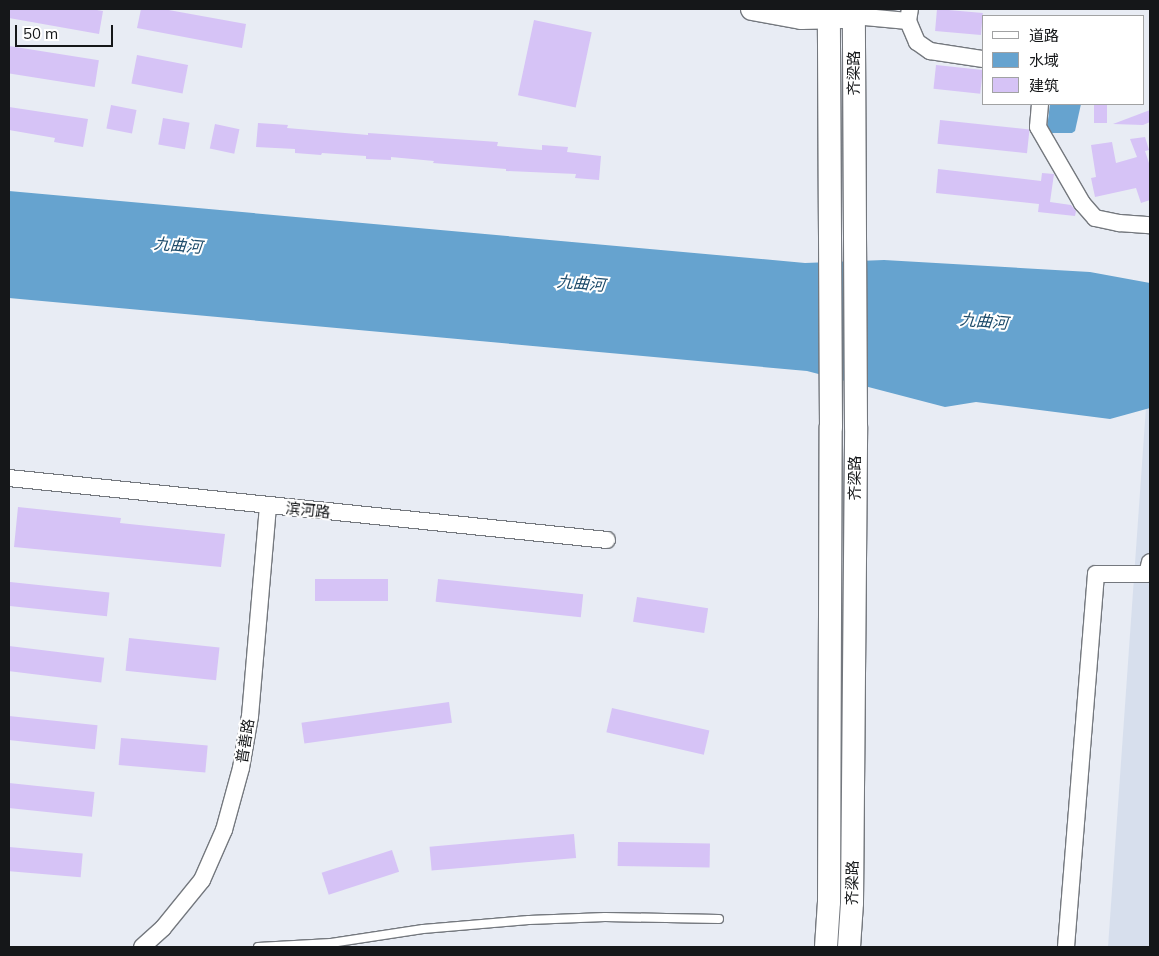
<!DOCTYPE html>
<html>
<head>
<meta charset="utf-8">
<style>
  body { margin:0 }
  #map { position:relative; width:1159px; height:956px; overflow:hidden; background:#e8ecf4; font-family:Mulish,"Noto Sans SC",sans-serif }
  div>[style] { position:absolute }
  .built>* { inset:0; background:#d7dfed }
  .water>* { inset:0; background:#66a3cf }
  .building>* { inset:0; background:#d6c3f6; transform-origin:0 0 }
  .roads { filter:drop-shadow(1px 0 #74787e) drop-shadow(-1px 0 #74787e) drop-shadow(0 1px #74787e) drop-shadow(0 -1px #74787e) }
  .lane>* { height:8px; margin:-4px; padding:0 4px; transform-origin:4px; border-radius:4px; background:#fff }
  .street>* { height:16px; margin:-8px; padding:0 8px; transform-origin:8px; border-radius:8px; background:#fff }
  .secondary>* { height:22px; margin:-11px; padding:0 11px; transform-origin:11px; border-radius:11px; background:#fff }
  span { translate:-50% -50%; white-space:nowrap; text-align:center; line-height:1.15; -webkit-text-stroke:4px #fff; paint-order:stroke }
  .street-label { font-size:15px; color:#151719 }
  .water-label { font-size:16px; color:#1e4c6b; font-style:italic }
  .frame { position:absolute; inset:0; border:10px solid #151719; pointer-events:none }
  .legend { position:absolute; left:982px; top:15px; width:162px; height:90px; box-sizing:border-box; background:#fff; border:1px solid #a1a2a3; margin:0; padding:6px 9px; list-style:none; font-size:15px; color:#151719 }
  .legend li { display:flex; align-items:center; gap:10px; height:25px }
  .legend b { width:25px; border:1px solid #a1a2a3 }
  .scale { position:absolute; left:15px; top:25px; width:98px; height:22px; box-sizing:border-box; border:2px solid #151719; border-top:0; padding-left:6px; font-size:15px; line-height:18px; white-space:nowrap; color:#151719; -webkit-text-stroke:4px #fff; paint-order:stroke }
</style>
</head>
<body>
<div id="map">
  <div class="built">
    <div style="clip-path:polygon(1146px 407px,1150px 408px,1150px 947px,1108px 947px)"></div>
  </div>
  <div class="water">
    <div style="clip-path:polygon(1050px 104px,1081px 104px,1075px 131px,1072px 133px,1050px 133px,1047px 128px)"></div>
    <div style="clip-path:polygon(9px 191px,805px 263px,884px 260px,1090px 272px,1150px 283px,1150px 408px,1110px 419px,976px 402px,945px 407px,807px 371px,9px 298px)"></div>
  </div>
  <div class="building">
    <div style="clip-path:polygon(9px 9px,91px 9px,103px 11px,99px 34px,9px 18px)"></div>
    <div style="clip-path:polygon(141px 9px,163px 9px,246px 24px,242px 48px,137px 28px)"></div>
    <div style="left:937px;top:9px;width:46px;height:22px;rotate:5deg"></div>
    <div style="left:534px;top:20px;width:59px;height:77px;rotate:12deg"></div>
    <div style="left:9px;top:46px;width:91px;height:27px;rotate:9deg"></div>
    <div style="left:137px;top:55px;width:52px;height:29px;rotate:11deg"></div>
    <div style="left:936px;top:65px;width:47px;height:24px;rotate:6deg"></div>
    <div style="left:111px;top:105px;width:26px;height:24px;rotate:11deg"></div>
    <div style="left:1094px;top:105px;width:13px;height:18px"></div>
    <div style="clip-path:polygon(9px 107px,88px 119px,83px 147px,54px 142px,55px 138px,9px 130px)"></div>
    <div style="clip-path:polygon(1150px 110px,1150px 122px,1143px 125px,1113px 124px)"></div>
    <div style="left:163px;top:118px;width:27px;height:27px;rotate:10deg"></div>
    <div style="left:940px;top:120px;width:90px;height:24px;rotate:6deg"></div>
    <div style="clip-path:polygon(258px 123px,288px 125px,287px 128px,368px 135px,368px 133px,498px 142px,497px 146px,542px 150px,542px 145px,568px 147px,567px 152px,601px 156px,599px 180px,575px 178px,576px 174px,506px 171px,506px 169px,433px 163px,434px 161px,391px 157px,391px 160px,366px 159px,366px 156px,322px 153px,321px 155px,295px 153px,295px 149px,256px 147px)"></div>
    <div style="left:215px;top:124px;width:25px;height:25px;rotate:12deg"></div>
    <div style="clip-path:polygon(1145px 137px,1149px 150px,1145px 151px,1150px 166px,1150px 200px,1141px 203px,1136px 188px,1095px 197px,1091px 178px,1096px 177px,1091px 145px,1112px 142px,1116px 163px,1137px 157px,1130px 139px)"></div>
    <div style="clip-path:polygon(938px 169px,1041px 181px,1042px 173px,1054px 174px,1050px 202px,1071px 205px,1076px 211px,1075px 216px,1038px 212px,1039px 204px,936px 193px)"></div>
    <div style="clip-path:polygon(18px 507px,121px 518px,120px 523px,225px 534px,221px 567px,14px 547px)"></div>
    <div style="left:388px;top:579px;width:22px;height:73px;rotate:90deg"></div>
    <div style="left:438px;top:579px;width:146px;height:23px;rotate:6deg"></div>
    <div style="left:10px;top:582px;width:100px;height:24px;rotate:6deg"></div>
    <div style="left:637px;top:597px;width:72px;height:25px;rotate:9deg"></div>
    <div style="left:129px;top:638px;width:91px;height:33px;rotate:6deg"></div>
    <div style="left:9px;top:646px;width:96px;height:25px;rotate:7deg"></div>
    <div style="left:449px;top:702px;width:21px;height:149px;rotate:82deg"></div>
    <div style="left:612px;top:708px;width:100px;height:25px;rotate:13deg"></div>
    <div style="left:9px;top:716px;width:89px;height:24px;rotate:6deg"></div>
    <div style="left:121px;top:738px;width:87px;height:27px;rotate:5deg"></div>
    <div style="left:9px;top:783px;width:86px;height:25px;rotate:6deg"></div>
    <div style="left:574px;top:834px;width:24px;height:145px;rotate:85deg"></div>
    <div style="left:618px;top:842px;width:92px;height:24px;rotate:1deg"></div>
    <div style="left:9px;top:847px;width:74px;height:24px;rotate:5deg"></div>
    <div style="left:392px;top:850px;width:23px;height:74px;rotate:72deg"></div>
  </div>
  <div class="roads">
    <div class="lane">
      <div style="left:258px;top:947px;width:73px;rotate:-3.1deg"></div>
      <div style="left:331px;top:943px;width:93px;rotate:-8.7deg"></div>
      <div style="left:423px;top:929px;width:106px;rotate:-4.9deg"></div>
      <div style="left:529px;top:920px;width:76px;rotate:-2.3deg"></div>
      <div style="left:605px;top:917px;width:114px;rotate:1deg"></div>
    </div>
    <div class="street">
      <div style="left:854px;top:16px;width:54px;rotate:5.3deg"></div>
      <div style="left:908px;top:21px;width:12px;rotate:-81deg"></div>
      <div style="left:908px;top:21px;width:23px;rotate:67deg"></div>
      <div style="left:917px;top:42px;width:16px;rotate:35deg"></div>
      <div style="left:930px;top:51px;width:54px;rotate:8.6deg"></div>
      <div style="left:1040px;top:104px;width:23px;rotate:95deg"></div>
      <div style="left:1038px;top:127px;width:88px;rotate:59.9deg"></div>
      <div style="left:1082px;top:203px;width:20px;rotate:49deg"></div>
      <div style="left:1095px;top:218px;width:25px;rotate:12deg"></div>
      <div style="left:1119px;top:223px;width:31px;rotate:4deg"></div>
      <div style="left:9px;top:478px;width:601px;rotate:5.92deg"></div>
      <div style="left:142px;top:947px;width:28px;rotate:-42deg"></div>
      <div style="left:163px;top:928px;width:62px;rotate:-50.9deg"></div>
      <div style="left:202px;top:880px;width:55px;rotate:-66.3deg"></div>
      <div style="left:224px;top:830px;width:64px;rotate:-74.7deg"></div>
      <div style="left:241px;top:768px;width:53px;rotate:-80.2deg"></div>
      <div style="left:250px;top:716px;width:211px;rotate:-85.1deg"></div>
      <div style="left:1066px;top:947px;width:374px;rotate:-85.4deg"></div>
      <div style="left:1096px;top:574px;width:51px"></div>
      <div style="left:1147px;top:574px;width:12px;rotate:-76deg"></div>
    </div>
    <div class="secondary">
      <div style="left:752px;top:9px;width:50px;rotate:10.4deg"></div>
      <div style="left:801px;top:18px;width:42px;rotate:-1.4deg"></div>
      <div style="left:826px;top:947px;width:45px;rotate:-86.2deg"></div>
      <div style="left:829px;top:902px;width:475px;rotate:-89.8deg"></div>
      <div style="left:831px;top:427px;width:418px;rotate:-90.3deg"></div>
      <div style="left:849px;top:947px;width:44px;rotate:-86.1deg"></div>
      <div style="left:852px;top:903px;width:476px;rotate:-89.5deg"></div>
      <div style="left:856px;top:427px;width:418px;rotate:-90.3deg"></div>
    </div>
  </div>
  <div class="street-label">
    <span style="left:854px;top:73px;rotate:-90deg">齐梁路</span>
    <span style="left:855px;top:478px;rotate:-90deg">齐梁路</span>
    <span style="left:308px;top:510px;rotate:6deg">滨河路</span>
    <span style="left:245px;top:741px;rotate:-81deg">普善路</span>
    <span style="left:852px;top:883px;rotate:-89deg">齐梁路</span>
  </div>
  <div class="water-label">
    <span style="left:178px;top:245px;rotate:5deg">九曲河</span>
    <span style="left:581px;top:283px;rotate:5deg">九曲河</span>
    <span style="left:984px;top:321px;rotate:5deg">九曲河</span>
  </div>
  <div class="frame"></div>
  <ul class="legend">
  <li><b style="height:6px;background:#fff"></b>道路</li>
  <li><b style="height:14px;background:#66a3cf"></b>水域</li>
  <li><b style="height:14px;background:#d6c3f6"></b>建筑</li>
  </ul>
  <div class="scale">50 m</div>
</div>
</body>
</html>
